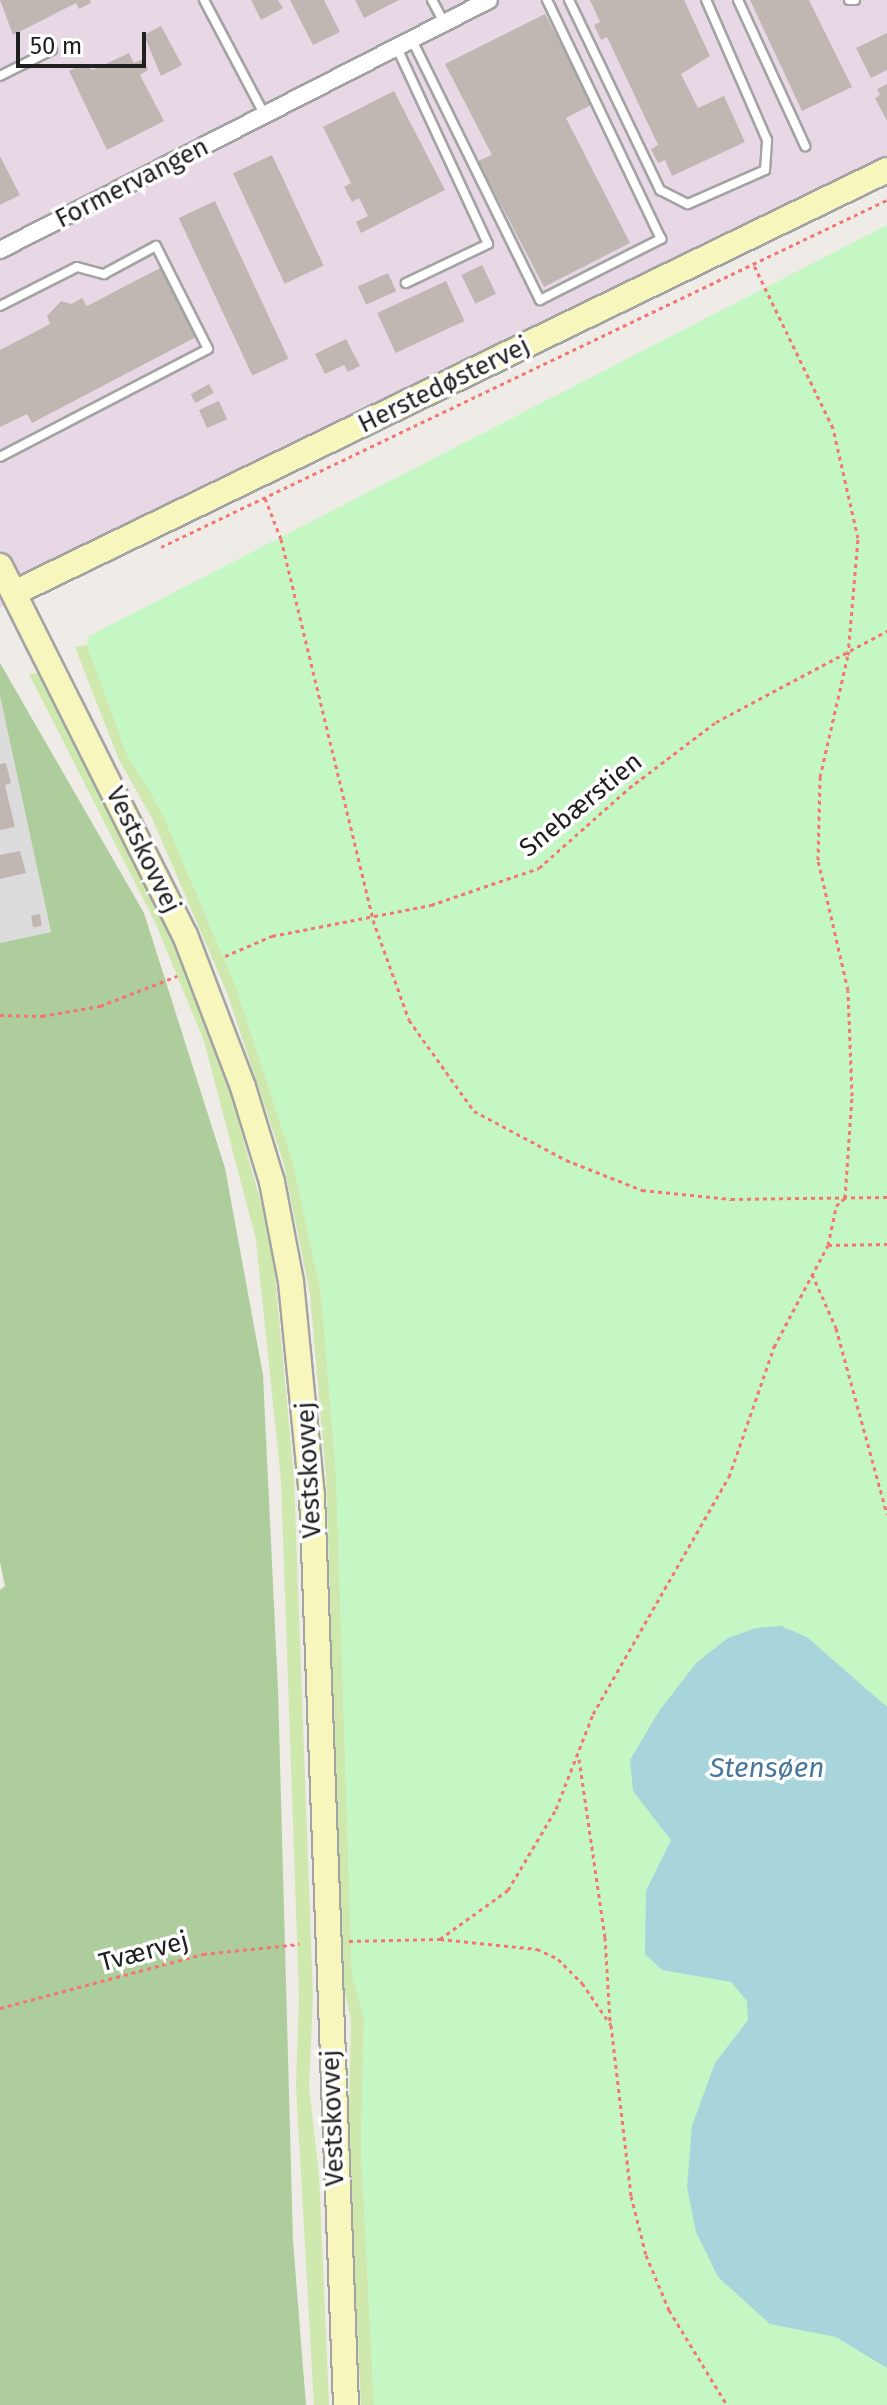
<!DOCTYPE html>
<html>
<head>
<meta charset="utf-8">
<style>
  body { margin:0 }
  #map { position:relative; width:887px; height:2405px; overflow:hidden; background:#efebe6; font-family:"Fira Sans",sans-serif }
  div>[style] { position:absolute }
  .residential>* { inset:0; background:#dddcdc }
  .industrial>* { inset:0; background:#e8d8e6 }
  .grass>* { inset:0; background:#cee8ae }
  .forest>* { inset:0; background:#aecd9c }
  .park>* { inset:0; background:#c5f7c5 }
  .water>* { inset:0; background:#a8d4db }
  .building>* { inset:0; background:#c0b7b2; transform-origin:0 0 }
  .path>* { height:3px; margin-top:-1.5px; transform-origin:0; background:repeating-linear-gradient(90deg,#f57571 0 4px,transparent 0 8px) }
  .roads { filter:drop-shadow(2px 0 #a3a3a3) drop-shadow(-2px 0 #a3a3a3) drop-shadow(0 2px #a3a3a3) drop-shadow(0 -2px #a3a3a3) }
  .lane>* { height:8px; margin:-4px; padding:0 4px; transform-origin:4px; border-radius:4px; background:#fff }
  .street>* { height:16px; margin:-8px; padding:0 8px; transform-origin:8px; border-radius:8px; background:#fff }
  .secondary>* { height:24px; margin:-12px; padding:0 12px; transform-origin:12px; border-radius:12px; background:#f7f6bc }
  span { translate:-50% -50%; white-space:nowrap; text-align:center; line-height:1.15; -webkit-text-stroke:7px #fff; paint-order:stroke }
  .street-label { font-size:26px; color:#1f1f1f }
  .water-label { font-size:28px; color:#49789c; font-style:italic }
  .scale { position:absolute; left:16px; top:32px; width:130px; height:36px; box-sizing:border-box; border:4px solid #1f1f1f; border-top:0; padding-left:10px; font-size:24px; line-height:28px; white-space:nowrap; color:#1f1f1f; -webkit-text-stroke:6px #fff; paint-order:stroke }
</style>
</head>
<body>
<div id="map">
  <div class="residential">
    <div style="clip-path:polygon(0 696px,51px 932px,0 943px)"></div>
  </div>
  <div class="industrial">
    <div style="clip-path:polygon(0 0,887px 0,887px 169px,0 608px)"></div>
  </div>
  <div class="grass">
    <div style="clip-path:polygon(87px 645px,127px 754px,161px 810px,236px 987px,292px 1159px,321px 1292px,336px 1473px,352px 1973px,364px 2019px,361px 2147px,374px 2405px,361px 2405px,348px 2149px,351px 2021px,342px 1978px,326px 1476px,310px 1294px,283px 1161px,227px 993px,152px 818px,119px 760px,75px 647px)"></div>
    <div style="clip-path:polygon(39px 673px,165px 917px,215px 1039px,272px 1242px,294px 1478px,313px 1998px,309px 2086px,319px 2175px,329px 2405px,314px 2405px,296px 2086px,299px 1997px,281px 1480px,256px 1240px,204px 1041px,155px 922px,29px 674px)"></div>
  </div>
  <div class="forest">
    <div style="clip-path:polygon(0 663px,144px 913px,225px 1168px,263px 1375px,278px 1689px,293px 2241px,306px 2405px,0 2405px,0 1590px,5px 1586px,0 1562px,0 943px,51px 932px,0 696px)"></div>
  </div>
  <div class="park">
    <div style="clip-path:polygon(887px 225px,887px 2405px,374px 2405px,361px 2147px,364px 2019px,352px 1973px,336px 1473px,321px 1292px,292px 1159px,236px 987px,161px 810px,127px 754px,87px 645px,89px 636px)"></div>
  </div>
  <div class="water">
    <div style="clip-path:polygon(781px 1626px,807px 1637px,887px 1707px,887px 2368px,836px 2337px,770px 2324px,718px 2277px,696px 2232px,687px 2187px,692px 2126px,715px 2063px,748px 2020px,747px 2001px,731px 1982px,662px 1970px,645px 1954px,646px 1891px,671px 1840px,633px 1791px,630px 1760px,659px 1711px,697px 1662px,728px 1638px,756px 1628px)"></div>
  </div>
  <div class="building">
    <div style="clip-path:polygon(0 0,90px 0,91px 3px,79px 9px,76px 3px,13px 35px)"></div>
    <div style="clip-path:polygon(251px 0,278px 0,283px 8px,261px 20px)"></div>
    <div style="clip-path:polygon(290px 0,324px 0,340px 32px,313px 45px)"></div>
    <div style="clip-path:polygon(355px 0,399px 0,364px 18px)"></div>
    <div style="clip-path:polygon(590px 0,684px 0,710px 56px,681px 74px,698px 108px,724px 96px,745px 142px,672px 176px,665px 160px,658px 163px,651px 149px,658px 145px,607px 37px,601px 40px,594px 25px,600px 22px)"></div>
    <div style="clip-path:polygon(750px 0,809px 0,852px 87px,802px 111px)"></div>
    <div style="clip-path:polygon(545px 14px,593px 104px,566px 118px,630px 243px,544px 287px,478px 161px,492px 155px,445px 64px)"></div>
    <div style="clip-path:polygon(161px 26px,182px 65px,161px 76px,144px 35px)"></div>
    <div style="clip-path:polygon(887px 33px,887px 70px,871px 78px,856px 48px)"></div>
    <div style="clip-path:polygon(129px 53px,134px 63px,143px 59px,148px 70px,140px 75px,164px 121px,107px 150px,69px 71px,83px 64px,93px 70px)"></div>
    <div style="clip-path:polygon(887px 84px,887px 121px,875px 98px,880px 95px,877px 89px)"></div>
    <div style="clip-path:polygon(394px 91px,445px 190px,361px 233px,356px 222px,368px 216px,359px 198px,352px 202px,344px 187px,351px 183px,323px 127px)"></div>
    <div style="left:272px;top:155px;width:122px;height:43px;rotate:65deg"></div>
    <div style="clip-path:polygon(0 156px,20px 195px,0 205px)"></div>
    <div style="left:215px;top:201px;width:174px;height:40px;rotate:65deg"></div>
    <div style="left:482px;top:265px;width:32px;height:23px;rotate:64deg"></div>
    <div style="clip-path:polygon(162px 267px,198px 336px,32px 423px,27px 414px,0 427px,0 350px,50px 324px,47px 316px,61px 301px,71px 304px,82px 298px,87px 306px)"></div>
    <div style="left:388px;top:273px;width:20px;height:33px;rotate:66deg"></div>
    <div style="left:446px;top:281px;width:44px;height:76px;rotate:65deg"></div>
    <div style="clip-path:polygon(346px 339px,360px 366px,348px 372px,344px 365px,325px 374px,315px 354px)"></div>
    <div style="left:209px;top:384px;width:10px;height:21px;rotate:61deg"></div>
    <div style="left:219px;top:401px;width:20px;height:22px;rotate:66deg"></div>
    <div style="clip-path:polygon(6px 763px,11px 783px,5px 785px,15px 827px,0 830px,0 764px)"></div>
    <div style="clip-path:polygon(20px 851px,26px 873px,0 879px,0 855px)"></div>
    <div style="left:40px;top:914px;width:12px;height:9px;rotate:81deg"></div>
  </div>
  <div class="path">
    <div style="left:265px;top:498px;width:44px;rotate:68.7deg"></div>
    <div style="left:281px;top:539px;width:392px;rotate:76.4deg"></div>
    <div style="left:373px;top:920px;width:106px;rotate:70.2deg"></div>
    <div style="left:409px;top:1020px;width:112px;rotate:54.5deg"></div>
    <div style="left:474px;top:1111px;width:104px;rotate:28deg"></div>
    <div style="left:566px;top:1160px;width:82px;rotate:21.5deg"></div>
    <div style="left:642px;top:1190px;width:89px;rotate:5.8deg"></div>
    <div style="left:731px;top:1199px;width:156px;rotate:-0.7deg"></div>
    <div style="left:161px;top:547px;width:805px;rotate:-25.55deg"></div>
    <div style="left:225px;top:956px;width:51px;rotate:-23.1deg"></div>
    <div style="left:272px;top:936px;width:162px;rotate:-11deg"></div>
    <div style="left:431px;top:905px;width:114px;rotate:-18.9deg"></div>
    <div style="left:539px;top:868px;width:120px;rotate:-41.6deg"></div>
    <div style="left:629px;top:788px;width:109px;rotate:-37.2deg"></div>
    <div style="left:716px;top:722px;width:194px;rotate:-28deg"></div>
    <div style="left:0;top:1015px;width:42px;rotate:1.4deg"></div>
    <div style="left:42px;top:1016px;width:59px;rotate:-9.8deg"></div>
    <div style="left:100px;top:1006px;width:83px;rotate:-21.3deg"></div>
    <div style="left:828px;top:1245px;width:59px;rotate:-1deg"></div>
    <div style="left:812px;top:1274px;width:59px;rotate:66deg"></div>
    <div style="left:836px;top:1328px;width:193px;rotate:74.7deg"></div>
    <div style="left:579px;top:1759px;width:180px;rotate:81.7deg"></div>
    <div style="left:605px;top:1937px;width:84px;rotate:86.6deg"></div>
    <div style="left:440px;top:1939px;width:84px;rotate:-35.8deg"></div>
    <div style="left:508px;top:1890px;width:94px;rotate:-59.3deg"></div>
    <div style="left:556px;top:1809px;width:102px;rotate:-68.7deg"></div>
    <div style="left:593px;top:1714px;width:273px;rotate:-60.2deg"></div>
    <div style="left:729px;top:1477px;width:138px;rotate:-70.9deg"></div>
    <div style="left:774px;top:1347px;width:115px;rotate:-62.1deg"></div>
    <div style="left:828px;top:1245px;width:40px;rotate:-78deg"></div>
    <div style="left:836px;top:1206px;width:12px;rotate:-42deg"></div>
    <div style="left:845px;top:1198px;width:102px;rotate:-86.1deg"></div>
    <div style="left:852px;top:1096px;width:106px;rotate:-92.2deg"></div>
    <div style="left:848px;top:990px;width:133px;rotate:-103deg"></div>
    <div style="left:818px;top:860px;width:83px;rotate:-88.6deg"></div>
    <div style="left:820px;top:777px;width:125px;rotate:-77.1deg"></div>
    <div style="left:848px;top:655px;width:117px;rotate:-85.1deg"></div>
    <div style="left:858px;top:538px;width:113px;rotate:-102.8deg"></div>
    <div style="left:833px;top:428px;width:181px;rotate:-115.9deg"></div>
    <div style="left:349px;top:1941px;width:91px;rotate:-1.3deg"></div>
    <div style="left:440px;top:1939px;width:98px;rotate:5.9deg"></div>
    <div style="left:537px;top:1949px;width:23px;rotate:25deg"></div>
    <div style="left:558px;top:1959px;width:34px;rotate:45deg"></div>
    <div style="left:582px;top:1983px;width:51px;rotate:55.4deg"></div>
    <div style="left:611px;top:2025px;width:172px;rotate:83.3deg"></div>
    <div style="left:631px;top:2196px;width:61px;rotate:75.7deg"></div>
    <div style="left:646px;top:2255px;width:60px;rotate:67.3deg"></div>
    <div style="left:669px;top:2310px;width:111px;rotate:58.6deg"></div>
    <div style="left:0;top:2008px;width:210px;rotate:-14.9deg"></div>
    <div style="left:203px;top:1954px;width:97px;rotate:-5.9deg"></div>
  </div>
  <div class="roads">
    <div class="lane">
      <div style="left:204px;top:0;width:129px;rotate:62.2deg"></div>
      <div style="left:432px;top:0;width:26px;rotate:62deg"></div>
      <div style="left:569px;top:0;width:211px;rotate:64.4deg"></div>
      <div style="left:660px;top:190px;width:31px;rotate:27deg"></div>
      <div style="left:688px;top:204px;width:84px;rotate:-23.8deg"></div>
      <div style="left:765px;top:170px;width:30px;rotate:-86deg"></div>
      <div style="left:767px;top:140px;width:153px;rotate:-113.5deg"></div>
      <div style="left:738px;top:0;width:161px;rotate:65.3deg"></div>
      <div style="left:849px;top:0;width:6px"></div>
      <div style="left:412px;top:40px;width:290px;rotate:63.8deg"></div>
      <div style="left:540px;top:300px;width:136px;rotate:-26.8deg"></div>
      <div style="left:661px;top:239px;width:265px;rotate:-115.5deg"></div>
      <div style="left:397px;top:48px;width:216px;rotate:65.1deg"></div>
      <div style="left:488px;top:244px;width:91px;rotate:154.6deg"></div>
      <div style="left:0;top:76px;width:58px;rotate:-26.6deg"></div>
      <div style="left:0;top:306px;width:86px;rotate:-26.9deg"></div>
      <div style="left:77px;top:267px;width:28px;rotate:15deg"></div>
      <div style="left:104px;top:274px;width:59px;rotate:-28.3deg"></div>
      <div style="left:156px;top:246px;width:115px;rotate:63.2deg"></div>
      <div style="left:208px;top:349px;width:234px;rotate:152.6deg"></div>
    </div>
    <div class="street">
      <div style="left:0;top:250px;width:549px;rotate:-27.08deg"></div>
    </div>
    <div class="secondary">
      <div style="left:0;top:566px;width:413px;rotate:63.4deg"></div>
      <div style="left:185px;top:935px;width:163px;rotate:69.1deg"></div>
      <div style="left:243px;top:1087px;width:99px;rotate:73deg"></div>
      <div style="left:272px;top:1182px;width:102px;rotate:79.2deg"></div>
      <div style="left:291px;top:1282px;width:214px;rotate:84.4deg"></div>
      <div style="left:312px;top:1495px;width:911px;rotate:87.86deg"></div>
      <div style="left:14px;top:593px;width:970px;rotate:-25.85deg"></div>
    </div>
  </div>
  <div class="street-label">
    <span style="left:132px;top:183px;rotate:-27deg">Formervangen</span>
    <span style="left:444px;top:385px;rotate:-26deg">Herstedøstervej</span>
    <span style="left:581px;top:805px;rotate:-39deg">Snebærstien</span>
    <span style="left:143px;top:850px;rotate:64deg">Vestskovvej</span>
    <span style="left:309px;top:1470px;rotate:-93deg">Vestskovvej</span>
    <span style="left:144px;top:1952px;rotate:-15deg">Tværvej</span>
    <span style="left:333px;top:2118px;rotate:-92deg">Vestskovvej</span>
  </div>
  <div class="water-label">
    <span style="left:767px;top:1768px">Stensøen</span>
  </div>
  <div class="scale">50 m</div>
</div>
</body>
</html>
